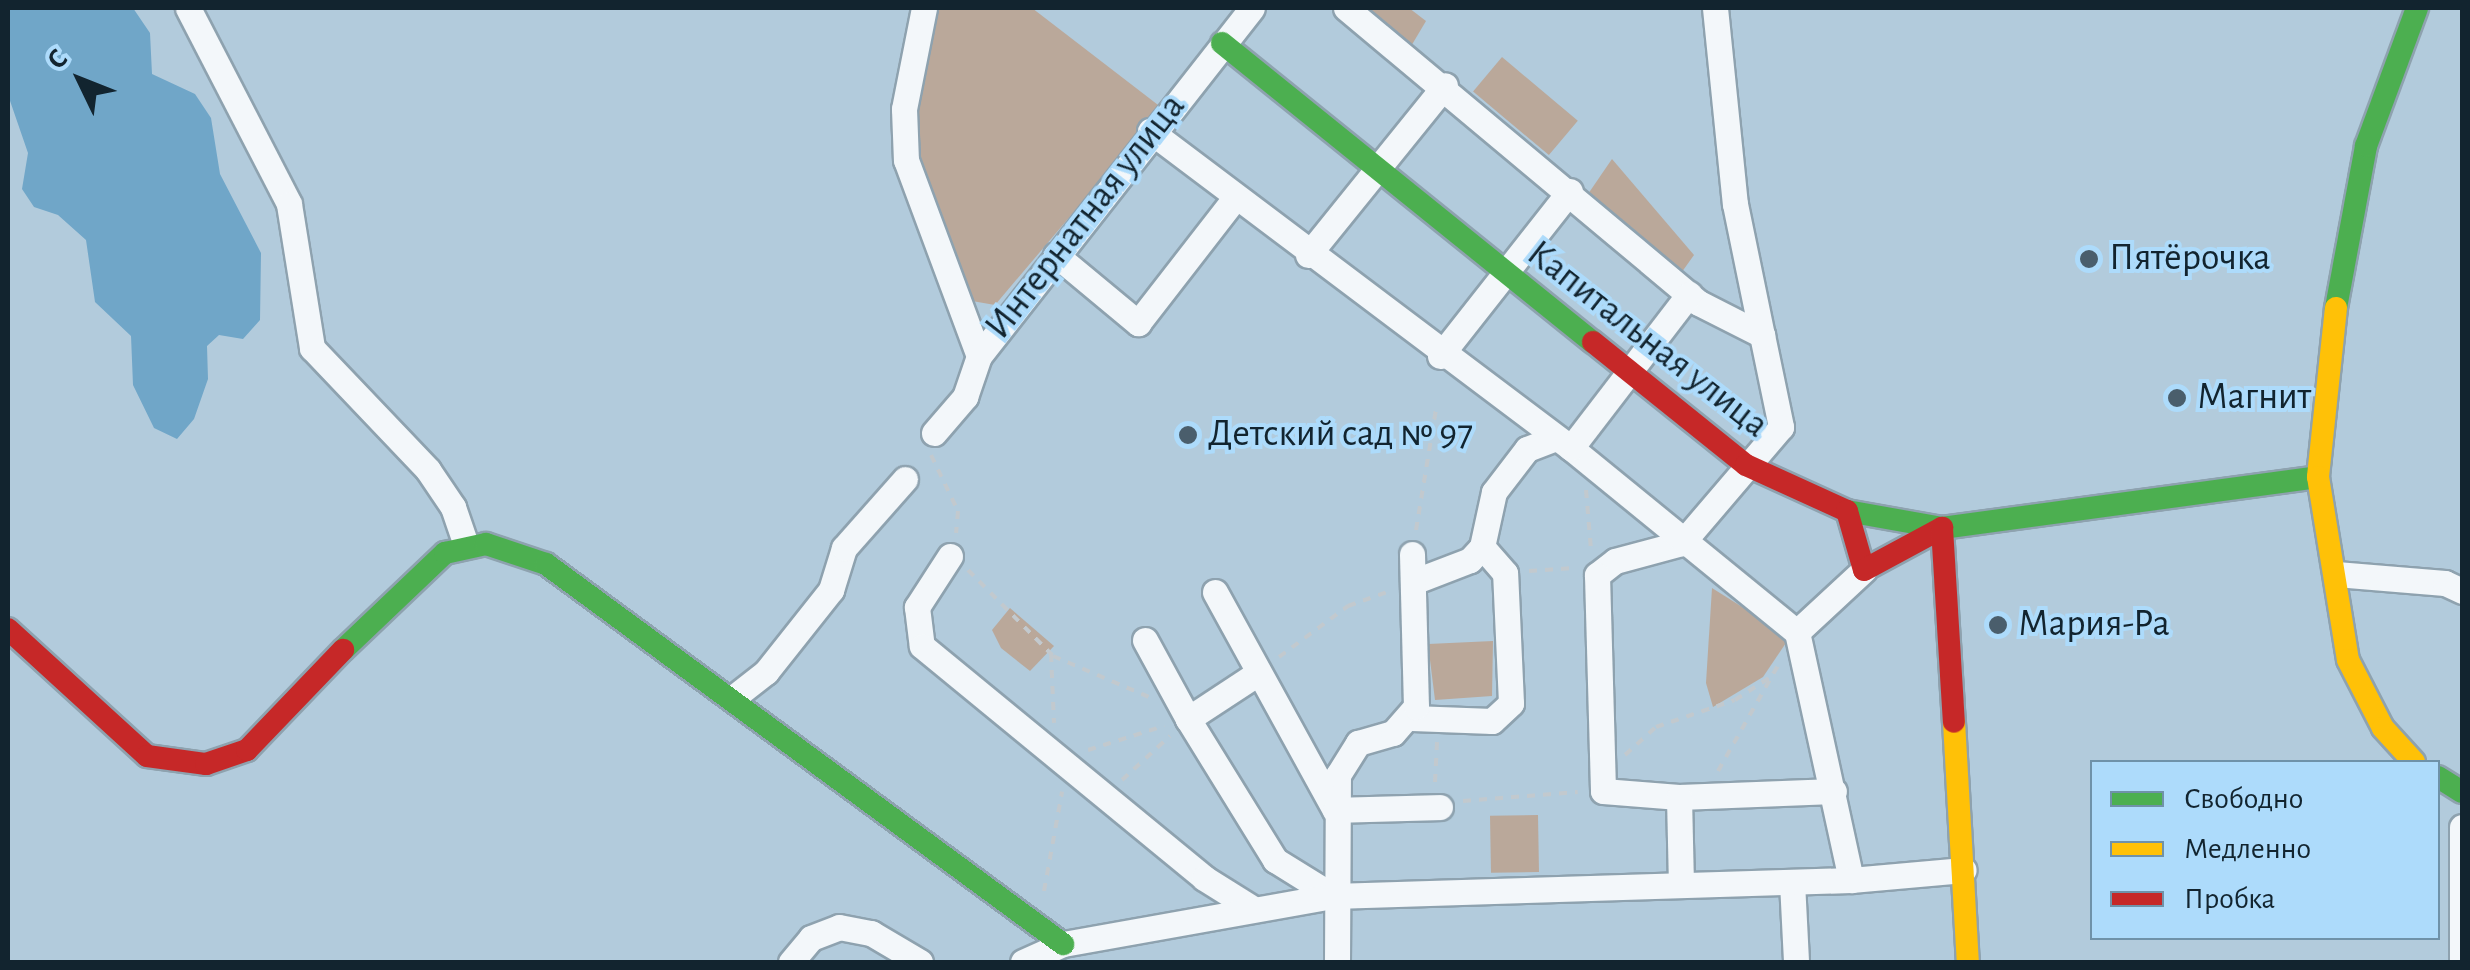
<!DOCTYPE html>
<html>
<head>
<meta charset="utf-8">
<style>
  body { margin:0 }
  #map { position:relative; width:2470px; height:970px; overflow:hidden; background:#b2cbdc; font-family:"Alegreya Sans",sans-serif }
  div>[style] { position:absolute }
  .green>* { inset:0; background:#baa89a; transform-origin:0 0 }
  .water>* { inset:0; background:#70a6c8 }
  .path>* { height:4px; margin-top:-2px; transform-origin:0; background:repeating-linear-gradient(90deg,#c2c9ce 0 8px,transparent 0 16px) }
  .roads { filter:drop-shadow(2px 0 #8ea2af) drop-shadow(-2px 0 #8ea2af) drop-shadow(0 2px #8ea2af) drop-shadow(0 -2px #8ea2af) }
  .street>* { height:25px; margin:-12.5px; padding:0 12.5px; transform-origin:12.5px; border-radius:12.5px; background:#f3f7fa }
  .fast>* { height:22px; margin:-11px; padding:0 11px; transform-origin:11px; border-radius:11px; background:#4caf50 }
  .slow>* { height:22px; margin:-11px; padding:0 11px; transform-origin:11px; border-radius:11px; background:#ffc107 }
  .jam>* { height:22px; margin:-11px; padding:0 11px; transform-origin:11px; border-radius:11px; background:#c62828 }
  .dots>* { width:28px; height:28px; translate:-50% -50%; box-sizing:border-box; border:5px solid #addbfb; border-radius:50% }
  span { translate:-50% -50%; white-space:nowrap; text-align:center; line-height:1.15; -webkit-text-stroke:8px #addbfb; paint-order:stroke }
  .street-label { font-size:38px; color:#12242f }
  .poi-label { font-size:38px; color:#12242f }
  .left { translate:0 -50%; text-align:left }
  .frame { position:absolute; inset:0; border:10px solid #12242f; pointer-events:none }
  .legend { position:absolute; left:2090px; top:760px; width:350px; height:180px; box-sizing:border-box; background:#addbfb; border:2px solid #6f92a9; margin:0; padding:12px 18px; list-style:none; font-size:30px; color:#12242f }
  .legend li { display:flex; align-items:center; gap:20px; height:50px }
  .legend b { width:50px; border:2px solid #6f92a9 }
  .north { position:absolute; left:30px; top:30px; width:100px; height:100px; -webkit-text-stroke:8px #addbfb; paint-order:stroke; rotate:313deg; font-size:28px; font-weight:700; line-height:40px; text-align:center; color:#12242f }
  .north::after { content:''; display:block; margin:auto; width:35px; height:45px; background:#12242f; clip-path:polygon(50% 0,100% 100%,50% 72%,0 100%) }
</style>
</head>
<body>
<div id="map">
  <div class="green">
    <div style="clip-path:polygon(927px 8px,1032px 8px,1162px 108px,995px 305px,972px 301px,912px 150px)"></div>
    <div style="clip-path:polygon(1356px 8px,1409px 8px,1426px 21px,1410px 48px)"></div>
    <div style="left:1502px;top:57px;width:99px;height:45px;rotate:40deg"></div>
    <div style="clip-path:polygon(1612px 159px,1694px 255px,1679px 276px,1588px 194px)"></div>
    <div style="clip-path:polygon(1712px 588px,1790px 637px,1763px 677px,1713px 707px,1706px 683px)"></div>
    <div style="clip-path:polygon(1010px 608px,1054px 646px,1030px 671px,1001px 648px,992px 630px)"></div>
    <div style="clip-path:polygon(1493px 641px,1492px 696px,1435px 700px,1428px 644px)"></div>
    <div style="left:1538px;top:815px;width:57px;height:48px;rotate:89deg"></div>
  </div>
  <div class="water">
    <div style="clip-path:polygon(8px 8px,133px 8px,150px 33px,152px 74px,195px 94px,211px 118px,220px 174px,261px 253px,260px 320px,243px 339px,219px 335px,207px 346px,208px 379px,194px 419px,177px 439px,154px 428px,133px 385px,131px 336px,95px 302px,86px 240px,58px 215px,34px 207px,22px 189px,28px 153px,8px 95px)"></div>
  </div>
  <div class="path">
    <div style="left:931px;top:455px;width:62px;rotate:64.3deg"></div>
    <div style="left:958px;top:511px;width:22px;rotate:95deg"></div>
    <div style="left:1586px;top:490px;width:60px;rotate:85.2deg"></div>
    <div style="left:1416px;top:530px;width:123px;rotate:-80.6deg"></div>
    <div style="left:968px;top:570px;width:121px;rotate:45.3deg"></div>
    <div style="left:1053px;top:656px;width:104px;rotate:23.1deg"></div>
    <div style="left:1529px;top:571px;width:45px;rotate:-3.8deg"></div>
    <div style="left:1051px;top:654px;width:69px;rotate:87.5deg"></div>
    <div style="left:1279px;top:657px;width:86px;rotate:-36.5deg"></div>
    <div style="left:1348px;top:606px;width:45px;rotate:-19.7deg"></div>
    <div style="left:1088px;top:750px;width:80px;rotate:-17.5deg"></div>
    <div style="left:1625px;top:755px;width:42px;rotate:-42.1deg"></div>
    <div style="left:1656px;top:727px;width:83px;rotate:-18.9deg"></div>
    <div style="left:1735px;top:700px;width:44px;rotate:-33deg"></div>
    <div style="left:1718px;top:771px;width:125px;rotate:-60.4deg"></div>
    <div style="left:1122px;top:780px;width:65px;rotate:-42.5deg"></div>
    <div style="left:1435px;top:782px;width:40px;rotate:-87.1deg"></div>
    <div style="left:1463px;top:801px;width:115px;rotate:-4.5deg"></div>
    <div style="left:1044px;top:891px;width:101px;rotate:-79.7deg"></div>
  </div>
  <div class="roads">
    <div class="street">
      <div style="left:188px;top:8px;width:220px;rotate:62.7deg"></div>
      <div style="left:289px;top:204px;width:146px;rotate:80.9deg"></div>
      <div style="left:312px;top:348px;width:168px;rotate:46.4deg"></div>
      <div style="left:428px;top:470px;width:45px;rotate:56deg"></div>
      <div style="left:453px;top:507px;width:40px;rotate:71.1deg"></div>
      <div style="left:924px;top:8px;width:103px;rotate:101.2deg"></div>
      <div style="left:904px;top:109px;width:51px;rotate:87.8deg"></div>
      <div style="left:906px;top:160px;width:209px;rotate:69.6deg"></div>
      <div style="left:1346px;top:8px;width:460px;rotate:39.9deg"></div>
      <div style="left:1699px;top:303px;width:71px;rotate:26.9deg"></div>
      <div style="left:1762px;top:335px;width:94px;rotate:78.3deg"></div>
      <div style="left:1781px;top:427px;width:153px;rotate:130.5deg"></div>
      <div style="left:1682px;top:543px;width:69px;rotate:165deg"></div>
      <div style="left:1615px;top:561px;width:23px;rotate:142deg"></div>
      <div style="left:1597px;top:575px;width:216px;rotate:88.4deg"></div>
      <div style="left:1603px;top:791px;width:76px;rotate:4.5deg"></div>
      <div style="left:1679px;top:797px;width:155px;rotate:-2.2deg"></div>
      <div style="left:1715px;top:8px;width:197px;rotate:84.2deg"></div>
      <div style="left:1735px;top:204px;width:134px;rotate:78.4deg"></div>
      <div style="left:1150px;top:131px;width:527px;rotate:36.98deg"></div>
      <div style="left:1571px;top:448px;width:291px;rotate:39.2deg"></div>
      <div style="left:1797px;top:632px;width:254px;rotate:77.7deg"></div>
      <div style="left:1056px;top:255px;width:107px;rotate:39.7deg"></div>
      <div style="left:1138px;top:323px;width:158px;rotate:-52.2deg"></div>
      <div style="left:1308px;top:255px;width:218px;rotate:-51.1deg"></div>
      <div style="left:1440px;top:356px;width:210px;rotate:-51.8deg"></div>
      <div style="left:934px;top:433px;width:48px;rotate:-49.3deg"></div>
      <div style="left:965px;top:397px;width:43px;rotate:-71.1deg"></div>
      <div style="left:979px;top:356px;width:442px;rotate:-51.9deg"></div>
      <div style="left:1571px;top:448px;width:194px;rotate:-52.5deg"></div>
      <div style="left:950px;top:556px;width:61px;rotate:122.9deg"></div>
      <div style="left:917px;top:607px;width:39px;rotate:83deg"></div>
      <div style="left:922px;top:646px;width:365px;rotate:39.4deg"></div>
      <div style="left:1204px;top:878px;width:57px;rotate:32deg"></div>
      <div style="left:2336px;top:574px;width:109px;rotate:4.7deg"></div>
      <div style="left:2445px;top:583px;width:19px;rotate:25deg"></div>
      <div style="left:1413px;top:582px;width:61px;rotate:-21.1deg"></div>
      <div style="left:1470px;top:560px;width:18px;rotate:-47deg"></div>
      <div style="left:1482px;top:547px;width:56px;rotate:-77.7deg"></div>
      <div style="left:1494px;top:492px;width:54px;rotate:-52.5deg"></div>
      <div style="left:1527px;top:449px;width:30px;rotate:-21deg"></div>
      <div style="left:1215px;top:592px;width:249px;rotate:61.2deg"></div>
      <div style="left:1335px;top:810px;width:105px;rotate:-1.6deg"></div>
      <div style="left:1797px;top:632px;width:91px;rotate:-42.8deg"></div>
      <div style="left:1145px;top:640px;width:90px;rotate:61.4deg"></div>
      <div style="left:1258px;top:673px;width:84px;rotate:146.7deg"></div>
      <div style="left:1188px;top:719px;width:166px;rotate:58.3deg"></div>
      <div style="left:1275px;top:860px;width:68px;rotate:31.8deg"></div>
      <div style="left:734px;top:697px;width:41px;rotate:-38deg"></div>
      <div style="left:766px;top:672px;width:105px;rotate:-51.6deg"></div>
      <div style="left:831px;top:590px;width:44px;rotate:-72.8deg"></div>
      <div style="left:844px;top:548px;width:92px;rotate:-48.5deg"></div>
      <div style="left:1412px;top:718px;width:80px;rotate:2.1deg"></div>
      <div style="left:1492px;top:721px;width:26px;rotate:-43deg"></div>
      <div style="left:1511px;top:703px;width:130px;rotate:-92.6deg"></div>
      <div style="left:1505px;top:573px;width:35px;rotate:-131deg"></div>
      <div style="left:1679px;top:797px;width:87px;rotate:88.7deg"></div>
      <div style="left:1792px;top:882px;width:80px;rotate:87.1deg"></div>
      <div style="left:791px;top:962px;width:31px;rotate:-50deg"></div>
      <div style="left:811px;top:938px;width:30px;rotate:-21deg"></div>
      <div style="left:839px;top:927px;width:33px;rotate:11deg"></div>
      <div style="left:871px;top:933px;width:57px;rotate:30.6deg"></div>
      <div style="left:1023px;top:962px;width:44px;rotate:-24.2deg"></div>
      <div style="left:1063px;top:944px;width:274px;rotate:-10.1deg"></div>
      <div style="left:1333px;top:896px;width:518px;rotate:-1.77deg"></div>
      <div style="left:1851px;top:880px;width:113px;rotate:-5.1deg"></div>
      <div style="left:1337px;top:962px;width:187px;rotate:-89.7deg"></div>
      <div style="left:1338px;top:775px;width:38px;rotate:-58deg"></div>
      <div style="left:1358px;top:743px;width:36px;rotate:-16deg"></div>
      <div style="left:1393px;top:733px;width:35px;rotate:-49deg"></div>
      <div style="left:1416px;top:707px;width:153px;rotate:-91.5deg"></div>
      <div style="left:2462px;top:962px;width:135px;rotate:-90deg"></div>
    </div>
    <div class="fast">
      <div style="left:1222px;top:43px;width:476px;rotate:38.9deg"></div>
      <div style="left:2336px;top:308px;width:165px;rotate:-79.5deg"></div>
      <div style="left:2366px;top:146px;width:147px;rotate:-69.7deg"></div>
      <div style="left:1847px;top:511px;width:97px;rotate:10.1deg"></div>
      <div style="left:1942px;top:528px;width:379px;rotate:-7.7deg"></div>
      <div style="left:343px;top:650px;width:141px;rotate:-43.6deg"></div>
      <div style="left:445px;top:553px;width:42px;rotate:-12.4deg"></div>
      <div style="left:486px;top:544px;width:63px;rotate:18.4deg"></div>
      <div style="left:546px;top:564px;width:642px;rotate:36.32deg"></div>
      <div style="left:2438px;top:777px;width:28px;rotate:32deg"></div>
    </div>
    <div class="slow">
      <div style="left:2336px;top:308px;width:170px;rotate:96.1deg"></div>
      <div style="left:2318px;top:477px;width:185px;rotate:80.7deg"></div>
      <div style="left:2348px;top:660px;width:76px;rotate:62.8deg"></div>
      <div style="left:2383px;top:728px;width:46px;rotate:47.6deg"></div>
      <div style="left:1954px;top:722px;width:240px;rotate:86.7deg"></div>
    </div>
    <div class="jam">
      <div style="left:1593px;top:342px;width:196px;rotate:38.8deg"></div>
      <div style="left:1746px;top:465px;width:111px;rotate:24.5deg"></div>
      <div style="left:1847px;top:511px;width:61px;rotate:73.9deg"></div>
      <div style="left:1864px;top:570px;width:89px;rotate:-28.3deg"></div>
      <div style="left:1942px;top:528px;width:194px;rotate:86.5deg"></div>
      <div style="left:8px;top:629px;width:188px;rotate:42.4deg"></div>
      <div style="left:147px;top:756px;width:60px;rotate:7.7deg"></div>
      <div style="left:206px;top:764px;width:43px;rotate:-18.9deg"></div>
      <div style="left:247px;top:750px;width:139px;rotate:-46.2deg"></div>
    </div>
  </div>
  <div class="dots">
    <div style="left:2089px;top:259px;background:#4a5e6c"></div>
    <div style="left:2177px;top:398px;background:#4a5e6c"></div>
    <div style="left:1188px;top:435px;background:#4a5e6c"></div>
    <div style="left:1998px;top:625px;background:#4a5e6c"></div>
  </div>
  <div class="street-label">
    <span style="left:1086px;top:217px;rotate:-52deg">Интернатная улица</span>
    <span style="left:1647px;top:340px;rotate:38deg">Капитальная улица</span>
  </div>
  <div class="poi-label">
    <span class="left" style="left:2109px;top:259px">Пятёрочка</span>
    <span class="left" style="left:2197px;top:398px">Магнит</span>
    <span class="left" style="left:1208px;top:435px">Детский сад № 97</span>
    <span class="left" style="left:2018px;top:625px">Мария-Ра</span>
  </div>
  <div class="frame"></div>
  <ul class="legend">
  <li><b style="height:12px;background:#4caf50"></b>Свободно</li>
  <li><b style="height:12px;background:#ffc107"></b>Медленно</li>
  <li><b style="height:12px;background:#c62828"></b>Пробка</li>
  </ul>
  <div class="north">С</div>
</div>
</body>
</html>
